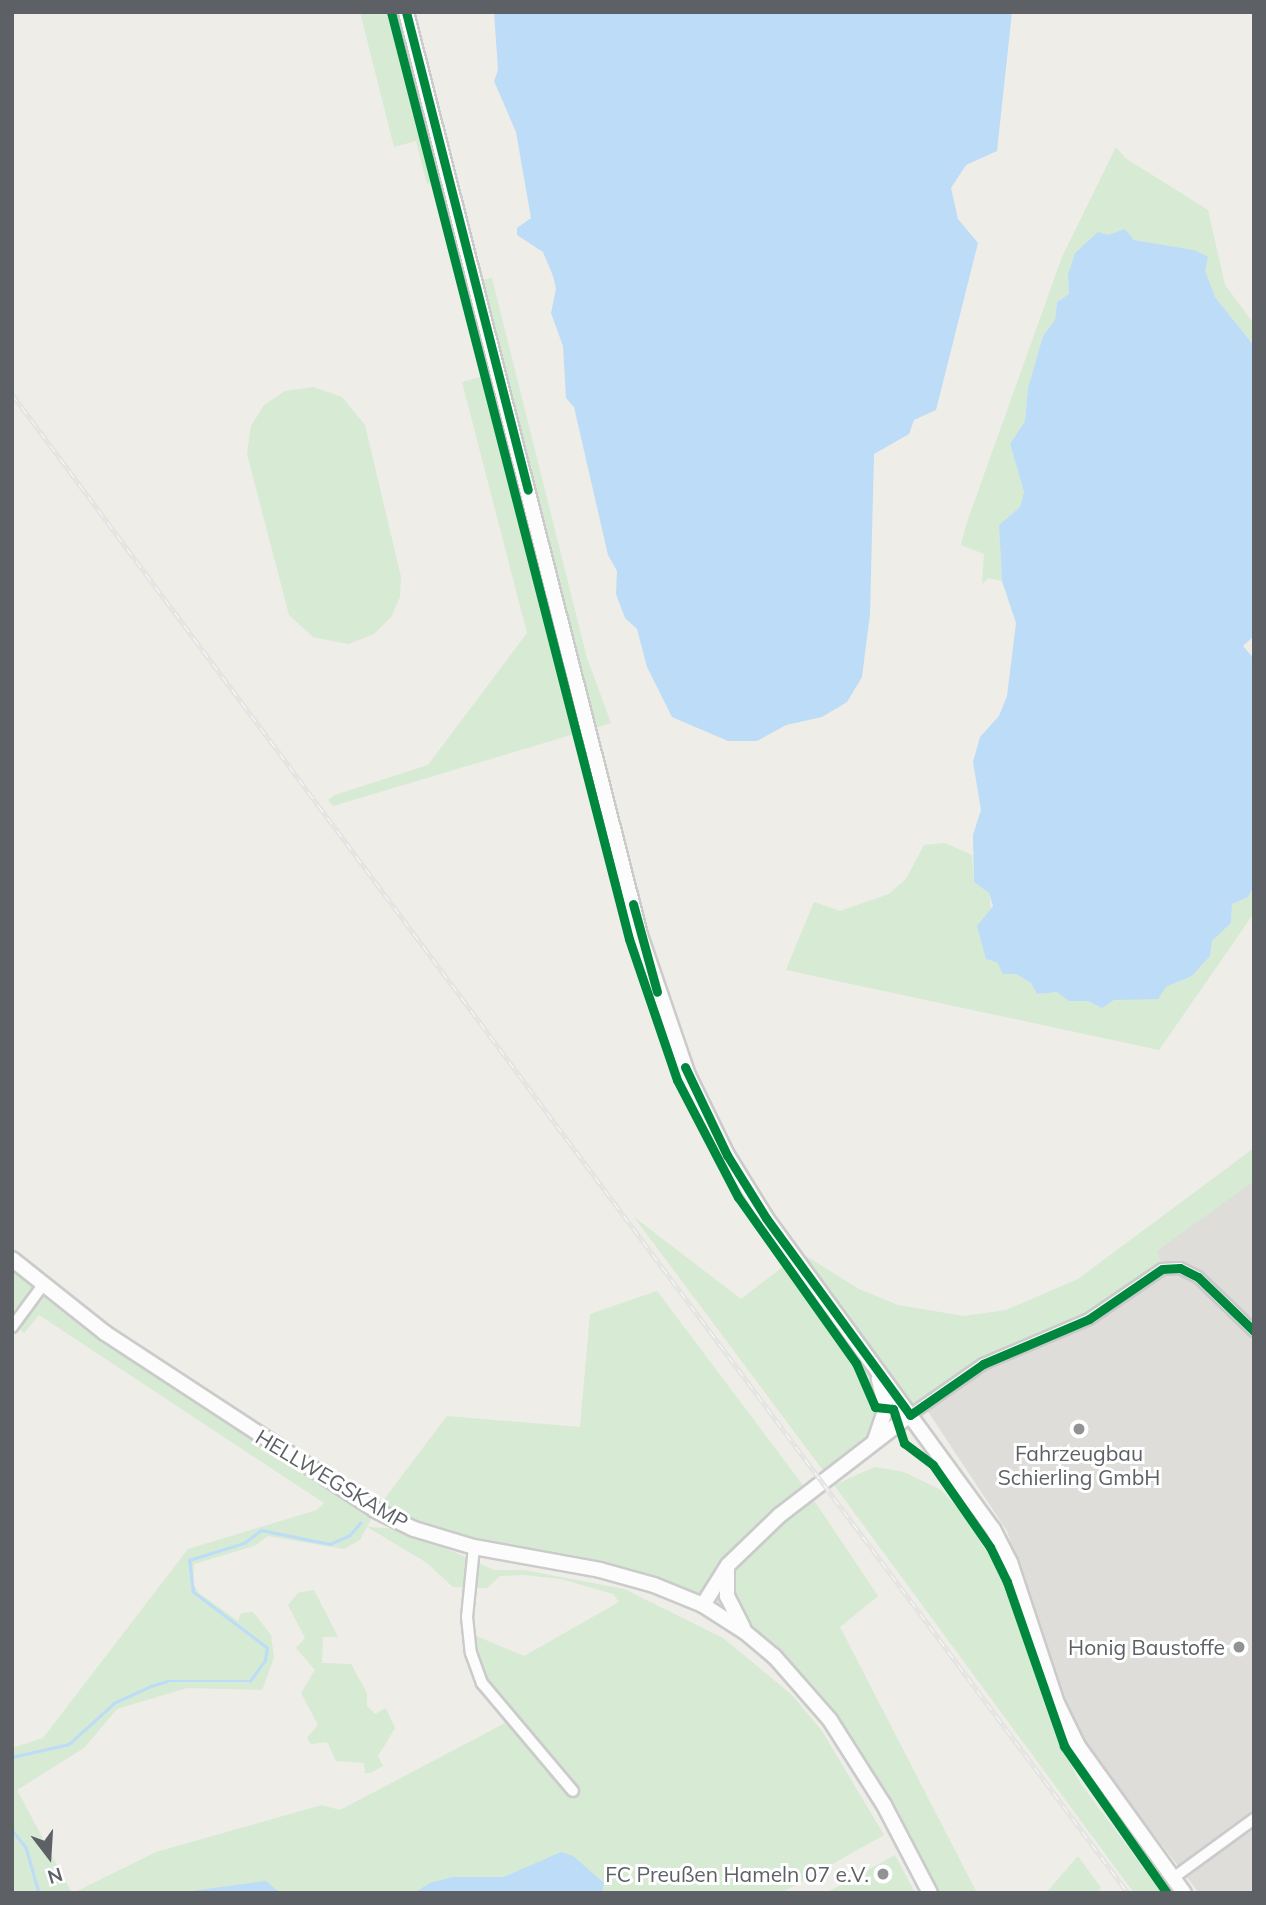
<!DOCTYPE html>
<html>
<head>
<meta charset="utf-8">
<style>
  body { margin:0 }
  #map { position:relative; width:1266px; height:1905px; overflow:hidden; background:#eeede8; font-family:Mulish,sans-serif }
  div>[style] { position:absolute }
  .industrial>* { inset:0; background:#dfddd9 }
  .green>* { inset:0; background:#d6ead4 }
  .water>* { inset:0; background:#bcdcf7 }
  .stream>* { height:2.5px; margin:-1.25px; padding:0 1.25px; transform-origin:1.25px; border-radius:1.25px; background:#bcdcf7 }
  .roads { filter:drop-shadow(2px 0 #cacbca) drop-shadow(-2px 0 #cacbca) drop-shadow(0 2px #cacbca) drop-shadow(0 -2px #cacbca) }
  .street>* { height:10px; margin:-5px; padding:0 5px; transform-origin:5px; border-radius:5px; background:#fcfcfc }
  .secondary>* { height:14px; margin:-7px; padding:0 7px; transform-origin:7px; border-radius:7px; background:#fcfcfc }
  .rail>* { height:5px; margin-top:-2.5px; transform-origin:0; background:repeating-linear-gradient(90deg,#fff 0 8px,#e4e4e3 0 16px); box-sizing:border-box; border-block:2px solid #e4e4e3 }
  .cycleway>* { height:9px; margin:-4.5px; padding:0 4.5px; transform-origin:4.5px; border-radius:4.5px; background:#00873e }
  .dots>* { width:19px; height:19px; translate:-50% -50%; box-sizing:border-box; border:4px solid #fff; border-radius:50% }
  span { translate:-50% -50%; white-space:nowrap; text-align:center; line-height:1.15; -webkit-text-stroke:6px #fff; paint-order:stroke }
  .poi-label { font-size:21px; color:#5d6166 }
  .right { translate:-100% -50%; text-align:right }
  .street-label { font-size:21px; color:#5d6166 }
  .frame { position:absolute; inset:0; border:14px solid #5d6166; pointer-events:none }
  .north { position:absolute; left:14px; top:1821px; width:70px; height:70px; -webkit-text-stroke:5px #fff; paint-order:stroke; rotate:163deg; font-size:19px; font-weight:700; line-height:28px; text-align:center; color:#5d6166 }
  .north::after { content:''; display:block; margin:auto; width:24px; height:32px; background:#5d6166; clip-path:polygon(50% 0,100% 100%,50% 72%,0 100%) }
</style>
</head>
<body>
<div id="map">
  <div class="industrial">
    <div style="clip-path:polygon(1254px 1161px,1254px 1893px,1199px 1893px,1091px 1753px,1064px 1701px,1007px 1531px,917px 1395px)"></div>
  </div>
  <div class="green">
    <div style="clip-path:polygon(360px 12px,398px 12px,440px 179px,427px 184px,416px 141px,394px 147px)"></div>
    <div style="clip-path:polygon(1116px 147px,1125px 158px,1208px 210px,1225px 285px,1254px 324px,1254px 346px,1215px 297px,1194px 250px,1134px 240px,1125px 229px,1068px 275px,1069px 294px,1057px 302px,1055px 320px,1043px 336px,1028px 388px,1025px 421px,1010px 444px,1024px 492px,1020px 507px,999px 525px,1002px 581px,988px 578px,982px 584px,984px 554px,961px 545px,966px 525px,1062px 257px)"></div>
    <div style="clip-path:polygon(492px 278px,587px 658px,611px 723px,333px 806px,328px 800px,335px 795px,428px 765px,527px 633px,462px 382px,496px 373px,473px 282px)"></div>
    <div style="clip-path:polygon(313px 387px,342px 397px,365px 425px,401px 577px,400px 597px,391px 617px,374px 634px,348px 644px,313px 637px,289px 615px,247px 454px,251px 426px,264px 405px,285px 391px)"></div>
    <div style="clip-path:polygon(945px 843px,972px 855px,974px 882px,989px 893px,997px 962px,1003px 973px,1016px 974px,1031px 983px,1037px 994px,1057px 992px,1069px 1001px,1088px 1001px,1102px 1008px,1114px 1000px,1146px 996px,1192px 976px,1210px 956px,1212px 941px,1231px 923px,1232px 904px,1248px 897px,1254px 887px,1254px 913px,1159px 1050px,786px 970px,814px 902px,840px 911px,889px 894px,906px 879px,924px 845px)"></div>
    <div style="clip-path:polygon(1254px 1148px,1254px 1181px,1157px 1251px,1162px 1269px,1089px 1319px,982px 1363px,828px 1477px,634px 1217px,741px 1299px,801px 1253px,859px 1289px,898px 1305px,964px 1316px,1006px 1310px,1078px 1279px)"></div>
    <div style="clip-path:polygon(12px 1259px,43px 1285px,375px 1510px,367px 1527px,403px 1529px,494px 1570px,524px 1570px,624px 1589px,723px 1638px,792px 1695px,822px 1731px,884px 1835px,781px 1893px,418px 1893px,424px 1887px,414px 1893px,73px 1893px,156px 1852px,322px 1805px,340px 1810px,509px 1721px,491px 1697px,469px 1633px,524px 1656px,619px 1602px,613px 1594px,561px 1579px,524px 1575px,500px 1576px,487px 1588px,453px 1587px,427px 1563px,367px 1527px,360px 1540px,344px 1549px,268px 1536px,254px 1546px,194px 1564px,193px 1584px,199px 1593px,238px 1621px,241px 1613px,253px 1612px,271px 1635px,274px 1658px,262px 1690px,187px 1688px,117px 1709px,84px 1748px,17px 1790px,72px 1893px,12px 1893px,12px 1748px,43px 1738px,188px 1549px,317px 1510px,324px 1503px,39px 1315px,24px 1333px,18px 1328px,34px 1298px,12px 1310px)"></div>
    <div style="clip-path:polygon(657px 1291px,808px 1492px,779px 1514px,703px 1604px,651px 1582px,475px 1546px,376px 1510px,447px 1416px,580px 1427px,590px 1314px)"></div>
    <div style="clip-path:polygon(875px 1467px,904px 1472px,941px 1490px,963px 1514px,998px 1570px,1061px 1746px,1081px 1784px,1162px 1893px,1134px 1893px,834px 1485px)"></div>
    <div style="clip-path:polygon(809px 1493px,878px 1596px,840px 1627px,977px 1893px,930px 1893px,804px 1687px,704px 1605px,728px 1565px)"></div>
    <div style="clip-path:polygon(314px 1590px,338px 1637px,323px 1637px,322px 1663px,351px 1664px,367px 1693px,367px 1706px,375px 1714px,386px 1708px,395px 1728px,378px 1756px,383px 1766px,370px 1773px,365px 1773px,364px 1763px,336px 1761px,327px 1742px,311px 1744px,307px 1738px,318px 1725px,301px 1693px,315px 1670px,296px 1648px,305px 1638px,288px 1605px,298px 1593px)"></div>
    <div style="clip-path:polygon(895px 1855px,915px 1893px,826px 1893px)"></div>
    <div style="clip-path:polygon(1078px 1856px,1101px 1888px,1097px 1893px,1046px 1893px)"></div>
  </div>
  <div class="water">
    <div style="clip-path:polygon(494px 12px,1012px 12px,997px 151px,966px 165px,951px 188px,958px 219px,978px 243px,936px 410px,914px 420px,909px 434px,874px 454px,870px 614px,862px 677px,847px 702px,822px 717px,786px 725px,757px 741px,728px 741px,672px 717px,647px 667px,637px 629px,625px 618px,616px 594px,617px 571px,608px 555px,574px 407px,566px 398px,563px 346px,551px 313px,556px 289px,553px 276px,543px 252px,517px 235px,517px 228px,531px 218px,516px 132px,494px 81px,498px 70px)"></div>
    <div style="clip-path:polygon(1125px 229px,1134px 240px,1194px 250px,1208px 257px,1205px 271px,1215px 297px,1254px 346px,1254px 636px,1243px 646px,1254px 659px,1254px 886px,1248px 897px,1232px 904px,1231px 923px,1212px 941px,1210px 956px,1192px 976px,1166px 987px,1158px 999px,1114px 1000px,1102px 1008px,1088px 1001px,1069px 1001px,1057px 992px,1037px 994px,1031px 983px,1016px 974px,1003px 974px,997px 962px,986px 959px,977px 926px,993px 906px,989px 893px,974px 882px,973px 835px,981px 810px,973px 762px,980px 737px,999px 716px,1007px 696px,1016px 623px,1002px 581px,999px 525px,1020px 507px,1024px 492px,1010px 444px,1025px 421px,1028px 388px,1043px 336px,1055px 320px,1057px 302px,1069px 294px,1068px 275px,1075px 253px,1098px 232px,1109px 235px)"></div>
    <div style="clip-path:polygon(561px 1852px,573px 1856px,604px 1883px,602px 1893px,414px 1893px,430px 1883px,453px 1877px,504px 1877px)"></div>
    <div style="clip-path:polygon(266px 1881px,280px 1893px,183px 1893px,199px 1890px)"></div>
  </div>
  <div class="stream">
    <div style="left:12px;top:1757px;width:58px;rotate:-12.8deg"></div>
    <div style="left:69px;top:1744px;width:61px;rotate:-42.3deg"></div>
    <div style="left:114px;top:1703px;width:41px;rotate:-24.7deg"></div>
    <div style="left:151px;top:1686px;width:17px;rotate:-17deg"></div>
    <div style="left:167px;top:1681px;width:83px"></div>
    <div style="left:250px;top:1681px;width:26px;rotate:-54deg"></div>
    <div style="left:265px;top:1660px;width:12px;rotate:-81deg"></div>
    <div style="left:267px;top:1648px;width:93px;rotate:-142.9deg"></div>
    <div style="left:193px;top:1592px;width:32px;rotate:-97deg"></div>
    <div style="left:189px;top:1560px;width:58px;rotate:-17.2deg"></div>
    <div style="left:244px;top:1543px;width:21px;rotate:-37deg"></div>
    <div style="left:261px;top:1530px;width:70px;rotate:11.5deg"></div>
    <div style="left:330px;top:1544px;width:22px;rotate:-24deg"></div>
    <div style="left:350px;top:1535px;width:16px;rotate:-50deg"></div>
    <div style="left:12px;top:1830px;width:22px;rotate:51deg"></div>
    <div style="left:26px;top:1847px;width:48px;rotate:74.2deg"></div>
  </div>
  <div class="roads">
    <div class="street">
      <div style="left:12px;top:1327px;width:52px;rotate:-53.6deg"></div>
      <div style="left:910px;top:1415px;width:89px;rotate:-34.9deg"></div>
      <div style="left:983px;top:1364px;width:115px;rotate:-23deg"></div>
      <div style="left:1089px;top:1319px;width:88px;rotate:-34.4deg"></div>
      <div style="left:1162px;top:1269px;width:18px;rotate:-3deg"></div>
      <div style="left:1180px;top:1268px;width:20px;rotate:27deg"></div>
      <div style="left:1198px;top:1277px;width:78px;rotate:44deg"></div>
      <div style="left:474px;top:1547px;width:70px;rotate:95.7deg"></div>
      <div style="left:467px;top:1617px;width:36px;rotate:84deg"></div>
      <div style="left:471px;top:1653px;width:32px;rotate:70deg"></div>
      <div style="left:482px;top:1683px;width:141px;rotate:49.9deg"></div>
      <div style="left:1173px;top:1878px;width:100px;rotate:-36.1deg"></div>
    </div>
    <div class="secondary">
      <div style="left:406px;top:12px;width:952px;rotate:75.77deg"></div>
      <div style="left:640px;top:935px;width:148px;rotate:71.1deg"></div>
      <div style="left:688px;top:1075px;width:89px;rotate:64deg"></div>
      <div style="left:727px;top:1155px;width:74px;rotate:58.2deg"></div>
      <div style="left:766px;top:1218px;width:385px;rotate:53.9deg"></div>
      <div style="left:993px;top:1529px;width:37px;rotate:63deg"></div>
      <div style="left:1010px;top:1562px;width:149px;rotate:71.6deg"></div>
      <div style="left:1057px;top:1703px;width:48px;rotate:64deg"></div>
      <div style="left:1078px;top:1746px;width:181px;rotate:54.2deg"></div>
      <div style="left:12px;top:1259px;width:119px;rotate:38.5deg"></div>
      <div style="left:105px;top:1333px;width:323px;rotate:33.2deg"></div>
      <div style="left:375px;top:1510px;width:43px;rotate:26deg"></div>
      <div style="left:414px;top:1529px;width:63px;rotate:16.7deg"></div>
      <div style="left:474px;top:1547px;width:128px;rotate:10.3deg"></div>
      <div style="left:600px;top:1570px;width:56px;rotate:15.5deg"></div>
      <div style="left:654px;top:1585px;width:53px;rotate:22.2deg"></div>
      <div style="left:703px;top:1605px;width:50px;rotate:32.7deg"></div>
      <div style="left:745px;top:1632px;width:38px;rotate:40deg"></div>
      <div style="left:774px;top:1656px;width:85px;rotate:48.8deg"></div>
      <div style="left:830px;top:1720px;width:101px;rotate:57.6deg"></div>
      <div style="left:884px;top:1805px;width:99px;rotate:62.4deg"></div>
      <div style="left:875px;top:1440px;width:34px;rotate:-71deg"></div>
      <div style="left:886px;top:1408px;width:30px;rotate:-104deg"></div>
      <div style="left:727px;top:1568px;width:28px;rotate:90deg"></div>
      <div style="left:727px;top:1596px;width:35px;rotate:63deg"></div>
      <div style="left:703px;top:1605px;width:47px;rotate:-58deg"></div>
      <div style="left:728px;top:1565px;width:72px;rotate:-43.9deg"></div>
      <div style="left:780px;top:1515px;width:164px;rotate:-37.6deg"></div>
    </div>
  </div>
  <div class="rail">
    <div style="left:12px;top:394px;width:1869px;rotate:53.33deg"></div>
  </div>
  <div class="cycleway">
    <div style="left:391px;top:12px;width:957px;rotate:75.6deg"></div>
    <div style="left:629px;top:939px;width:149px;rotate:71.2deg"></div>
    <div style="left:677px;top:1080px;width:132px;rotate:62.5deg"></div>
    <div style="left:738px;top:1197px;width:204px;rotate:54.6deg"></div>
    <div style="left:856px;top:1363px;width:48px;rotate:66.6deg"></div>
    <div style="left:875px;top:1407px;width:18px;rotate:6deg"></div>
    <div style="left:893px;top:1409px;width:36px;rotate:72deg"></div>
    <div style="left:904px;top:1443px;width:36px;rotate:37deg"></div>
    <div style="left:933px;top:1465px;width:100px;rotate:55.2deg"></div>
    <div style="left:990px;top:1547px;width:39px;rotate:64deg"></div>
    <div style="left:1007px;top:1582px;width:174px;rotate:70.8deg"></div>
    <div style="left:1064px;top:1746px;width:179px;rotate:55deg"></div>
    <div style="left:406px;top:12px;width:493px;rotate:75.7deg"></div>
    <div style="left:633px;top:904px;width:91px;rotate:74.7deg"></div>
    <div style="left:685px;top:1067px;width:98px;rotate:64.5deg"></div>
    <div style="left:727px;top:1155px;width:74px;rotate:58.2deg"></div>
    <div style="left:766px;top:1218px;width:244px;rotate:53.8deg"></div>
    <div style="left:910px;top:1415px;width:89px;rotate:-34.9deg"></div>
    <div style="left:983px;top:1364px;width:115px;rotate:-23deg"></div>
    <div style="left:1089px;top:1319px;width:88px;rotate:-34.4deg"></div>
    <div style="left:1162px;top:1269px;width:18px;rotate:-3deg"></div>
    <div style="left:1180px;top:1268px;width:20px;rotate:27deg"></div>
    <div style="left:1198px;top:1277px;width:78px;rotate:44deg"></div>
  </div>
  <div class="dots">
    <div style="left:1079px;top:1429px;background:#909294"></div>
    <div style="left:1239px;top:1647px;background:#909294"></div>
    <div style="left:883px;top:1874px;background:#909294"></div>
  </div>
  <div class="poi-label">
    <span style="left:1079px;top:1465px">Fahrzeugbau<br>Schierling GmbH</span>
    <span class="right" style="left:1225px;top:1647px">Honig Baustoffe</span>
    <span class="right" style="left:869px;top:1874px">FC Preußen Hameln 07 e.V.</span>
  </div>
  <div class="street-label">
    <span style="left:332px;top:1479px;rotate:31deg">HELLWEGSKAMP</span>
  </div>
  <div class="frame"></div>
  <div class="north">N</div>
</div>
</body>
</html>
